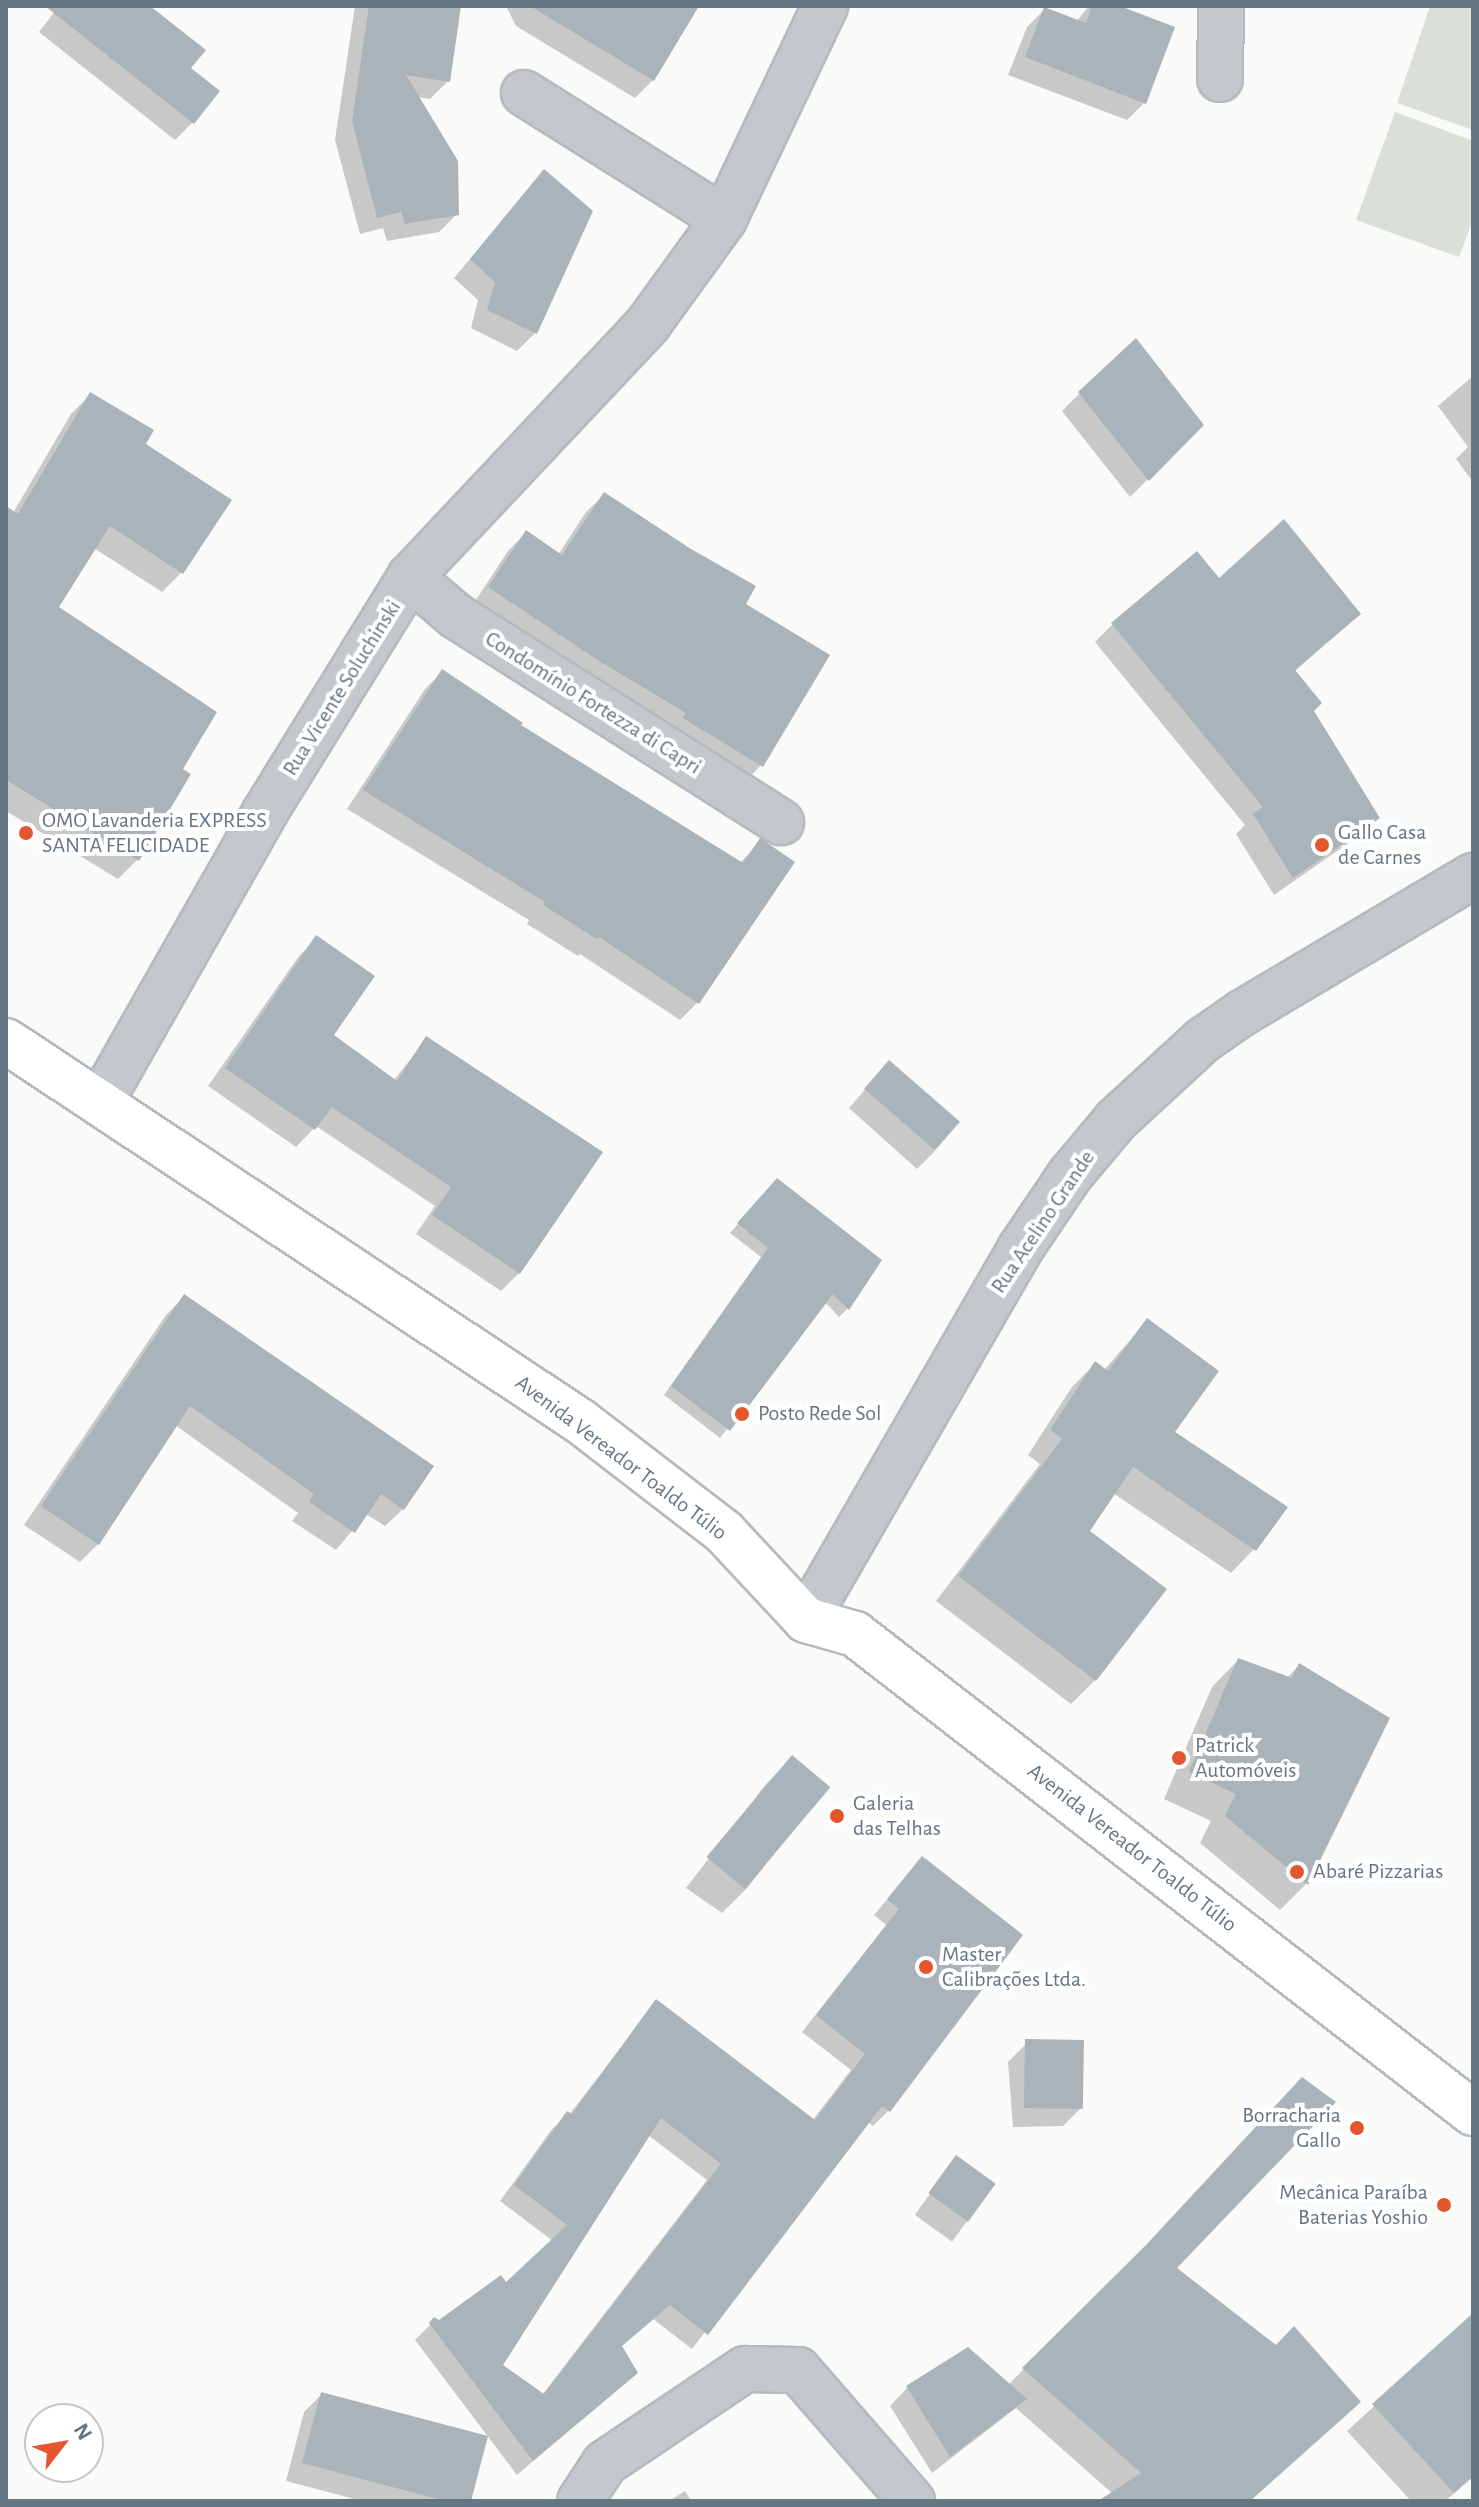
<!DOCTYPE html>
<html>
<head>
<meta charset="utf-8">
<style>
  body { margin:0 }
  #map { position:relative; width:1479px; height:2507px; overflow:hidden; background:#fafaf8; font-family:"Alegreya Sans",sans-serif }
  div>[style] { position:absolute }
  .green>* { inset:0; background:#dadfd7 }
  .shadow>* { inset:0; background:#0003; transform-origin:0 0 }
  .building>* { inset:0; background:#aab3b9; transform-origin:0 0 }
  .roads { filter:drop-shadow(2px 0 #b5babe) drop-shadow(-2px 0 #b5babe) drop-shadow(0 2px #b5babe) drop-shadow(0 -2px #b5babe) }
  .minor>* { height:44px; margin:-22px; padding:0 22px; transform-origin:22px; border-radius:22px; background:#c3c8cc }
  .major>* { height:44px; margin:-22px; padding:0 22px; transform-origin:22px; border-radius:22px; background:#fff }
  .dots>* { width:22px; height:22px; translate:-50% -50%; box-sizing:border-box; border:4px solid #fff; border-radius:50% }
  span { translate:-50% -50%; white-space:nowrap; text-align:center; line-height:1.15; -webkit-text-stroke:8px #fff; paint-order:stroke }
  .street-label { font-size:22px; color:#657683 }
  .poi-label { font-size:22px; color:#657683 }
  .left { translate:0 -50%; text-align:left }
  .right { translate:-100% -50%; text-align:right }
  .frame { position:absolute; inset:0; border:8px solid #657683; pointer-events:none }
  .north { position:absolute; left:24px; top:2403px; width:80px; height:80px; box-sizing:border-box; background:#fff; border:2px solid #c1c8cd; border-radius:50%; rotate:59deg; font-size:22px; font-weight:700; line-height:32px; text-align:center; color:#657683 }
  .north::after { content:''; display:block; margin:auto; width:28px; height:36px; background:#e4572e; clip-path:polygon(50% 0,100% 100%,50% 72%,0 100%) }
</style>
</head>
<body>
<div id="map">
  <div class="green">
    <div style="clip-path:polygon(1430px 6px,1473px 6px,1473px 130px,1397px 103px)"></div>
    <div style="clip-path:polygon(1395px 112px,1473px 141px,1473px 219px,1459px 257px,1356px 220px)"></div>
  </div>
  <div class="shadow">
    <div style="clip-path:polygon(59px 6px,147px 6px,188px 69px,193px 122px,175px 140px,39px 32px)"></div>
    <div style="clip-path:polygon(355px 6px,459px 6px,448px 81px,430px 99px,417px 97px,457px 214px,439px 232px,387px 241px,383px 228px,360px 234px,335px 140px)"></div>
    <div style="clip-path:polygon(506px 6px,697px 6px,653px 80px,635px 98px,516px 26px)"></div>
    <div style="clip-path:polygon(1089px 6px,1114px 6px,1144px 103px,1127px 120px,1008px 75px,1027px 27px,1045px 9px,1076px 22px)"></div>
    <div style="clip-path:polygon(544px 171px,535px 333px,517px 351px,471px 328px,478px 300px,454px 278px)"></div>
    <div style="clip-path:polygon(1473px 376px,1473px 482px,1456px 459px,1468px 447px,1438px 406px)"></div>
    <div style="clip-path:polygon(1080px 393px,1202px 425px,1130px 497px,1062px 411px)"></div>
    <div style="clip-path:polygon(90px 395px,143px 444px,229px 501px,181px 573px,162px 592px,94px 548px,56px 608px,181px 770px,137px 860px,118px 879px,6px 811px,6px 509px,13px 513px,71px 414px)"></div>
    <div style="clip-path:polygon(604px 495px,743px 604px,761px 765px,744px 783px,472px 606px,508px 551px,526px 533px,558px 555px,586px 512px)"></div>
    <div style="clip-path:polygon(1219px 581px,1359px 614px,1294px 672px,1312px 711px,1378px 817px,1360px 835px,1274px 895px,1236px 834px,1245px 825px,1095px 642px,1112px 625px)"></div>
    <div style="clip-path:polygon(442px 672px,518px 726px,740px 863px,761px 841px,698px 1002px,680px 1020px,580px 954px,578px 956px,527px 924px,529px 920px,347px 809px,425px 689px)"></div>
    <div style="clip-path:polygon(317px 938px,331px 1036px,393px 1081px,427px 1039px,601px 1153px,519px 1273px,501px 1291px,416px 1234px,435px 1206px,316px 1126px,296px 1147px,208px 1086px,299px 956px)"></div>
    <div style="clip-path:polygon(889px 1062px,935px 1151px,917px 1169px,849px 1108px)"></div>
    <div style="clip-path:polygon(769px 1189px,848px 1308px,839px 1317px,825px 1302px,720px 1438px,664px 1395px,761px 1257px,730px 1233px)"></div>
    <div style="clip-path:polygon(184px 1297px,403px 1509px,385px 1526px,366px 1514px,336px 1550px,292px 1521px,298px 1513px,175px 1425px,98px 1544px,80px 1562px,24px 1525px,166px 1315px)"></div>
    <div style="clip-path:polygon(1147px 1321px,1172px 1433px,1254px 1549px,1231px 1573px,1113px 1493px,1087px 1531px,1095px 1680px,1071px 1704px,936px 1601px,1040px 1464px,1028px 1455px,1072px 1387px,1095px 1364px,1104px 1370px)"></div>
    <div style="clip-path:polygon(1238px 1660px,1287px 1678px,1299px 1665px,1388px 1719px,1306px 1884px,1280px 1910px,1200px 1843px,1211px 1821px,1164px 1799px,1212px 1687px)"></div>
    <div style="clip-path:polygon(792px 1758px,827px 1787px,748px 1887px,722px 1913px,686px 1888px,766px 1784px)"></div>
    <div style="clip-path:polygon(evenodd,922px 1858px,888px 2111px,873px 2126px,867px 2121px,692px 2349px,653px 2319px,620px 2347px,636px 2372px,517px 2475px,415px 2340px,435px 2320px,439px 2323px,506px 2285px,553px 2241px,500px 2201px,552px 2129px,569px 2115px,656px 2002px,812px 2121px,851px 2070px,802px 2032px,886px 1925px,874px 1915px,922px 1858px,648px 2135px,707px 2180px,542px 2395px,500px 2366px,648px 2135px)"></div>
    <div style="clip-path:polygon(1026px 2044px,1081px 2108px,1063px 2126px,1013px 2127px,1008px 2062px)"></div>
    <div style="left:956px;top:2158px;width:46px;height:70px;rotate:36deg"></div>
    <div style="clip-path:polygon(1127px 2267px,1174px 2268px,1276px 2347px,1359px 2402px,1250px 2501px,1102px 2501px,1113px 2494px,1016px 2408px,932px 2473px,890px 2406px,907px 2388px,1008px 2385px)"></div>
    <div style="clip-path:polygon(1473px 2316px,1473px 2477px,1445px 2501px,1411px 2501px,1347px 2431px)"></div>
    <div style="clip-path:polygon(322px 2394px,469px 2501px,362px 2501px,286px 2481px,304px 2412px)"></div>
    <div style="clip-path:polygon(685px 2491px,691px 2501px,669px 2501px)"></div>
  </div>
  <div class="building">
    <div style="clip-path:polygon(45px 6px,150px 6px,206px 50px,191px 68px,220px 91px,194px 124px)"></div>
    <div style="clip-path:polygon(369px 6px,461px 6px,450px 82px,406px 75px,458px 161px,459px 215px,405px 224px,401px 212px,377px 218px,352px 121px)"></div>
    <div style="clip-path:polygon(530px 6px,699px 6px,654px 81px)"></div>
    <div style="clip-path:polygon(1092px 6px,1120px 6px,1175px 27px,1146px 104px,1025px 57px,1044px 7px,1086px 23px)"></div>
    <div style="clip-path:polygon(544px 169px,593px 211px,537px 334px,487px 310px,495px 282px,470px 259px)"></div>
    <div style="clip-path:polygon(1136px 338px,1204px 425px,1149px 481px,1078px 392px)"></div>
    <div style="clip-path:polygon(90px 392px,154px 430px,146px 444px,232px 500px,183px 574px,110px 526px,59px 607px,217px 712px,183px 769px,191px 774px,139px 861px,6px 780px,6px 506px,18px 514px)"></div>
    <div style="clip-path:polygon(604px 492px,691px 549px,756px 586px,746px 604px,830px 655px,763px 767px,683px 718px,686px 713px,599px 661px,488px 587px,526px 530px,562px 555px)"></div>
    <div style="clip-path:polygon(1284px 519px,1361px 614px,1295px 670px,1322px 703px,1314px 711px,1380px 818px,1293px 878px,1253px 814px,1263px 807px,1111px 623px,1197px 551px,1219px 578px)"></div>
    <div style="clip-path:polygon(442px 669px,523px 723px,521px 725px,743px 863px,760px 838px,795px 862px,699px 1004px,599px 937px,597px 939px,543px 905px,545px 902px,363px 790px)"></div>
    <div style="clip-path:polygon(316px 935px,375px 976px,334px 1035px,397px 1081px,426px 1036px,603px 1152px,520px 1274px,432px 1215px,451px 1187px,332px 1107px,315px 1130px,225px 1068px)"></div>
    <div style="left:889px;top:1060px;width:94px;height:38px;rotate:41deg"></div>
    <div style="clip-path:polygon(777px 1178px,882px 1260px,849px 1310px,833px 1294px,730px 1431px,671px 1386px,768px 1248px,737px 1223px)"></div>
    <div style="clip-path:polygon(184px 1294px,434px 1466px,404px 1510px,381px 1494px,355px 1533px,309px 1502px,314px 1494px,190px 1406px,99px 1545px,41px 1506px)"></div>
    <div style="clip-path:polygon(1147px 1318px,1219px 1371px,1175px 1432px,1288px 1507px,1256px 1551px,1133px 1467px,1090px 1531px,1167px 1589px,1096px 1681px,958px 1576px,1062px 1439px,1050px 1430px,1095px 1361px,1108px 1371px)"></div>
    <div style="clip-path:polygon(1238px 1658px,1292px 1678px,1299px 1663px,1390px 1718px,1308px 1885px,1225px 1816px,1236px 1794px,1189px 1772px)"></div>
    <div style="left:792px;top:1755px;width:50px;height:133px;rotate:40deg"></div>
    <div style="clip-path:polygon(evenodd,922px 1856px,1023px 1935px,890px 2112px,882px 2106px,708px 2335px,670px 2305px,622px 2346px,638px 2373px,533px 2461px,429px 2323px,434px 2317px,439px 2320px,501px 2275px,506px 2282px,567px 2225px,514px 2185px,567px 2111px,572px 2114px,656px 1999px,815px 2120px,865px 2054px,816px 2015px,899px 1909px,887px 1899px,922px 1856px,661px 2118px,721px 2164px,544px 2394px,503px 2365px,661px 2118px)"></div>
    <div style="left:1084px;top:2040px;width:69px;height:59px;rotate:91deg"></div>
    <div style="clip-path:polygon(1302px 2077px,1336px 2102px,1177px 2268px,1276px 2345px,1294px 2326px,1361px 2402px,1250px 2501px,1098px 2501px,1141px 2473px,1022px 2368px,1147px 2244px)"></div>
    <div style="left:956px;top:2155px;width:49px;height:47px;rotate:36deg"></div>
    <div style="clip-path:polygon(1473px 2313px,1473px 2476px,1454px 2493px,1372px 2404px)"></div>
    <div style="clip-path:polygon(968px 2347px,1027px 2399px,950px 2457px,906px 2386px)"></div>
    <div style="clip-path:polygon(321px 2392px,488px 2436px,471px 2501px,445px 2501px,302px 2463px)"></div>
  </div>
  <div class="roads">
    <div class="minor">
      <div style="left:1220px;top:79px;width:73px;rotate:-89.2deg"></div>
      <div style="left:524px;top:93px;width:236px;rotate:32.2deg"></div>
      <div style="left:410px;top:577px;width:60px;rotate:40.3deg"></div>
      <div style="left:456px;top:616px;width:385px;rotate:32.4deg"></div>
      <div style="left:101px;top:1101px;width:332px;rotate:-60.4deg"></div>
      <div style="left:265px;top:812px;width:276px;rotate:-58.3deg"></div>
      <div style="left:410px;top:577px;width:347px;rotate:-46.7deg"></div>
      <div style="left:648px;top:324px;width:130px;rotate:-54.1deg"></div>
      <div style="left:724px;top:219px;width:236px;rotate:-64.6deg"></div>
      <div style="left:806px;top:1620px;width:428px;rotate:-60deg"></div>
      <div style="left:1020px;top:1249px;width:89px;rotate:-56deg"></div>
      <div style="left:1070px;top:1175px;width:72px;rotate:-50.1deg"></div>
      <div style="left:1116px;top:1120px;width:118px;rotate:-42.6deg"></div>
      <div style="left:1203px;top:1040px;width:47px;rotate:-34.7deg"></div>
      <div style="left:1242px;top:1013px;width:269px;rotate:-30.7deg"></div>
      <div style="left:580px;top:2501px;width:45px;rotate:-56.7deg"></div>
      <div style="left:605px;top:2463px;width:169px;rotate:-33.9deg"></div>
      <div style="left:745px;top:2369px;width:53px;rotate:1.1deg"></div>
      <div style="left:798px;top:2370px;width:174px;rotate:49deg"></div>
    </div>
    <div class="major">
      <div style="left:6px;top:1041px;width:688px;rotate:33.51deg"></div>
      <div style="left:580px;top:1421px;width:182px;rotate:37.6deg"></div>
      <div style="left:724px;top:1532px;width:120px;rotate:47deg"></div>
      <div style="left:806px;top:1620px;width:51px;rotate:15.9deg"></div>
      <div style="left:855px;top:1634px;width:782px;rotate:37.78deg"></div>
    </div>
  </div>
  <div class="dots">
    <div style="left:26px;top:833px;background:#e4572e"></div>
    <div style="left:1322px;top:845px;background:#e4572e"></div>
    <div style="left:742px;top:1414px;background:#e4572e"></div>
    <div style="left:1179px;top:1758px;background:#e4572e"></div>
    <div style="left:837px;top:1816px;background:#e4572e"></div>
    <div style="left:1297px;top:1872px;background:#e4572e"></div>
    <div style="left:926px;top:1967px;background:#e4572e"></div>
    <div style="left:1357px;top:2128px;background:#e4572e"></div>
    <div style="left:1444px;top:2205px;background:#e4572e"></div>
  </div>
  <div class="street-label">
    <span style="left:342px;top:688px;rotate:-58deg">Rua Vicente Soluchinski</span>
    <span style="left:593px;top:703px;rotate:32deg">Condomínio Fortezza di Capri</span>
    <span style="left:1043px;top:1222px;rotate:-56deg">Rua Acelino Grande</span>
    <span style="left:621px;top:1458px;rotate:37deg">Avenida Vereador Toaldo Túlio</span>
    <span style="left:1132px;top:1848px;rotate:38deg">Avenida Vereador Toaldo Túlio</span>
  </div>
  <div class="poi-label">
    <span class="left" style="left:42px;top:833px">OMO Lavanderia EXPRESS<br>SANTA FELICIDADE</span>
    <span class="left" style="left:1338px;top:845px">Gallo Casa<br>de Carnes</span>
    <span class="left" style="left:758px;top:1414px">Posto Rede Sol</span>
    <span class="left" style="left:1195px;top:1758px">Patrick<br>Automóveis</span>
    <span class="left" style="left:853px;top:1816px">Galeria<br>das Telhas</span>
    <span class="left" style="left:1313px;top:1872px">Abaré Pizzarias</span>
    <span class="left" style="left:942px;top:1967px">Master<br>Calibrações Ltda.</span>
    <span class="right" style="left:1341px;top:2128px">Borracharia<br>Gallo</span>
    <span class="right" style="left:1428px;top:2205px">Mecânica Paraíba<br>Baterias Yoshio</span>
  </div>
  <div class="frame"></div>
  <div class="north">N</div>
</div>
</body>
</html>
